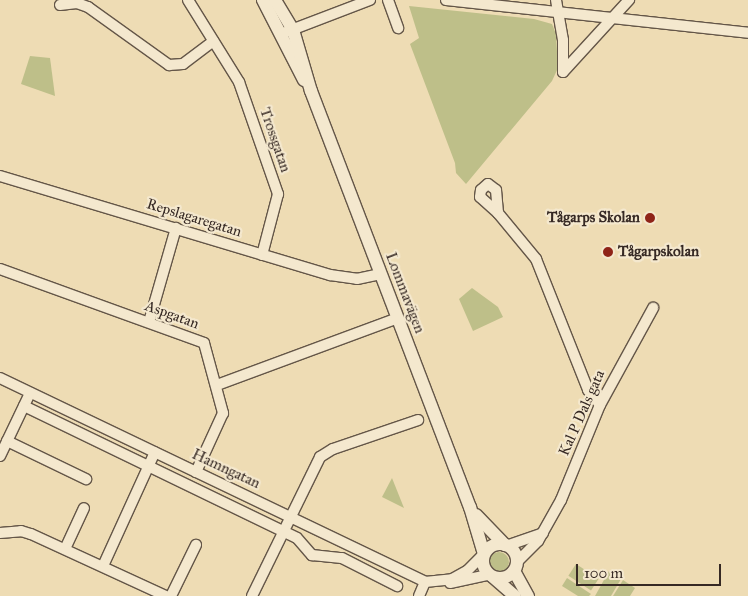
<!DOCTYPE html>
<html>
<head>
<meta charset="utf-8">
<style>
  body { margin:0 }
  #map { position:relative; width:748px; height:596px; overflow:hidden; background:#eedcb4; font-family:"IM FELL Great Primer",serif }
  div>[style] { position:absolute }
  .green>* { inset:0; background:#bebf89; transform-origin:0 0 }
  .round { border-radius:50% }
  .roads { filter:drop-shadow(1px 0 #645648) drop-shadow(-1px 0 #645648) drop-shadow(0 1px #645648) drop-shadow(0 -1px #645648) }
  .minor>* { height:10px; margin:-5px; padding:0 5px; transform-origin:5px; border-radius:5px; background:#f4e8ce }
  .tertiary>* { height:12px; margin:-6px; padding:0 6px; transform-origin:6px; border-radius:6px; background:#f4e8ce }
  .tertiary>.ring { margin:-6px; padding:0; box-sizing:content-box; background:none; border:12px solid #f4e8ce; border-radius:50% }
  .dots>* { width:14px; height:14px; translate:-50% -50%; box-sizing:border-box; border:2px solid #f4e8ce; border-radius:50% }
  span { translate:-50% -50%; white-space:nowrap; text-align:center; line-height:1.15; -webkit-text-stroke:4.5px #f4e8ce; paint-order:stroke }
  .street-label { font-size:15px; color:#362924 }
  .poi-label { font-size:15px; color:#362924; font-weight:700 }
  .right { translate:-100% -50%; text-align:right }
  .left { translate:0 -50%; text-align:left }
  .scale { position:absolute; left:576px; top:564px; width:145px; height:22px; box-sizing:border-box; border:2px solid #362924; border-top:0; padding-left:6px; font-size:15px; line-height:18px; white-space:nowrap; color:#362924; -webkit-text-stroke:4px #f4e8ce; paint-order:stroke }
</style>
</head>
<body>
<div id="map">
  <div class="green">
    <div style="clip-path:polygon(409px 6px,534px 19px,552px 24px,556px 34px,558px 68px,552px 81px,466px 184px,456px 173px,455px 163px,410px 44px,419px 38px)"></div>
    <div style="clip-path:polygon(30px 56px,50px 58px,55px 96px,21px 84px)"></div>
    <div style="clip-path:polygon(472px 288px,498px 307px,503px 317px,473px 331px,459px 299px)"></div>
    <div style="clip-path:polygon(392px 478px,404px 508px,382px 497px)"></div>
    <div class="round" style="left:489px;top:552px;width:20px;height:20px"></div>
    <div style="left:576px;top:564px;width:27px;height:14px;rotate:33deg"></div>
    <div style="clip-path:polygon(609px 571px,621px 579px,611px 596px,595px 596px)"></div>
    <div style="clip-path:polygon(567px 578px,591px 594px,589px 596px,578px 596px,562px 586px)"></div>
    <div style="clip-path:polygon(623px 580px,635px 588px,630px 596px,613px 596px)"></div>
  </div>
  <div class="roads">
    <div class="minor">
      <div style="left:188px;top:0;width:97px;rotate:58.1deg"></div>
      <div style="left:239px;top:82px;width:119px;rotate:70.8deg"></div>
      <div style="left:278px;top:194px;width:63px;rotate:104.7deg"></div>
      <div style="left:388px;top:0;width:30px;rotate:70deg"></div>
      <div style="left:446px;top:0;width:304px;rotate:6.2deg"></div>
      <div style="left:556px;top:0;width:41px;rotate:80.1deg"></div>
      <div style="left:563px;top:40px;width:32px;rotate:90deg"></div>
      <div style="left:60px;top:5px;width:17px;rotate:-7deg"></div>
      <div style="left:77px;top:3px;width:12px;rotate:20deg"></div>
      <div style="left:88px;top:7px;width:100px;rotate:35.6deg"></div>
      <div style="left:169px;top:65px;width:14px;rotate:-4deg"></div>
      <div style="left:183px;top:64px;width:38px;rotate:-37deg"></div>
      <div style="left:286px;top:32px;width:90px;rotate:-20.9deg"></div>
      <div style="left:563px;top:72px;width:98px;rotate:-47.5deg"></div>
      <div style="left:0;top:176px;width:345px;rotate:16.7deg"></div>
      <div style="left:330px;top:275px;width:27px;rotate:8deg"></div>
      <div style="left:357px;top:279px;width:24px;rotate:-12deg"></div>
      <div style="left:498px;top:213px;width:24px;rotate:-138deg"></div>
      <div style="left:480px;top:197px;width:7px;rotate:-82deg"></div>
      <div style="left:481px;top:190px;width:9px;rotate:-41deg"></div>
      <div style="left:488px;top:184px;width:10px;rotate:37deg"></div>
      <div style="left:496px;top:190px;width:23px;rotate:85deg"></div>
      <div style="left:498px;top:213px;width:60px;rotate:50.4deg"></div>
      <div style="left:536px;top:259px;width:141px;rotate:68.3deg"></div>
      <div style="left:588px;top:390px;width:19px;rotate:51deg"></div>
      <div style="left:0;top:269px;width:217px;rotate:19.9deg"></div>
      <div style="left:204px;top:343px;width:73px;rotate:74.8deg"></div>
      <div style="left:223px;top:413px;width:65px;rotate:114.6deg"></div>
      <div style="left:149px;top:322px;width:98px;rotate:-74deg"></div>
      <div style="left:0;top:378px;width:471px;rotate:25.6deg"></div>
      <div style="left:425px;top:582px;width:27px;rotate:-6deg"></div>
      <div style="left:452px;top:579px;width:18px;rotate:-29deg"></div>
      <div style="left:468px;top:570px;width:21px;rotate:-45deg"></div>
      <div style="left:217px;top:385px;width:193px;rotate:-20.3deg"></div>
      <div style="left:24px;top:406px;width:303px;rotate:25.8deg"></div>
      <div style="left:297px;top:538px;width:23px;rotate:49deg"></div>
      <div style="left:312px;top:555px;width:30px;rotate:6deg"></div>
      <div style="left:342px;top:558px;width:62px;rotate:27deg"></div>
      <div style="left:7px;top:441px;width:88px;rotate:25.7deg"></div>
      <div style="left:0;top:456px;width:70px;rotate:-64.5deg"></div>
      <div style="left:0;top:533px;width:21px;rotate:-5deg"></div>
      <div style="left:21px;top:531px;width:10px;rotate:17deg"></div>
      <div style="left:31px;top:534px;width:149px;rotate:24.7deg"></div>
      <div style="left:506px;top:546px;width:39px;rotate:-19deg"></div>
      <div style="left:65px;top:549px;width:45px;rotate:-65.1deg"></div>
      <div style="left:517px;top:562px;width:30px;rotate:-45deg"></div>
      <div style="left:538px;top:541px;width:47px;rotate:-60.7deg"></div>
      <div style="left:561px;top:500px;width:103px;rotate:-67.7deg"></div>
      <div style="left:600px;top:405px;width:111px;rotate:-61.3deg"></div>
      <div style="left:103px;top:566px;width:125px;rotate:-65.5deg"></div>
      <div style="left:450px;top:583px;width:40px;rotate:-12deg"></div>
      <div style="left:171px;top:596px;width:57px;rotate:-63.9deg"></div>
      <div style="left:252px;top:596px;width:155px;rotate:-63.9deg"></div>
      <div style="left:320px;top:457px;width:15px;rotate:-32deg"></div>
      <div style="left:333px;top:449px;width:90px;rotate:-18.8deg"></div>
      <div style="left:419px;top:596px;width:15px;rotate:-67deg"></div>
    </div>
    <div class="tertiary">
      <div style="left:263px;top:0;width:90px;rotate:62.9deg"></div>
      <div style="left:275px;top:0;width:35px;rotate:59deg"></div>
      <div style="left:293px;top:30px;width:64px;rotate:73.6deg"></div>
      <div style="left:311px;top:91px;width:445px;rotate:69.1deg"></div>
      <div style="left:470px;top:507px;width:49px;rotate:73.4deg"></div>
      <div style="left:476px;top:515px;width:42px;rotate:46deg"></div>
      <div class="ring" style="left:483px;top:544px;width:22px;height:22px"></div>
      <div style="left:514px;top:571px;width:29px;rotate:61deg"></div>
      <div style="left:493px;top:577px;width:29px;rotate:41deg"></div>
    </div>
  </div>
  <div class="dots">
    <div style="left:650px;top:218px;background:#8f2418"></div>
    <div style="left:608px;top:252px;background:#8f2418"></div>
  </div>
  <div class="street-label">
    <span style="left:275px;top:140px;rotate:71deg">Trossgatan</span>
    <span style="left:194px;top:218px;rotate:17deg">Repslagaregatan</span>
    <span style="left:405px;top:293px;rotate:69deg">Lommavägen</span>
    <span style="left:172px;top:315px;rotate:20deg">Aspgatan</span>
    <span style="left:582px;top:413px;rotate:-66deg">Kal P Dals gata</span>
    <span style="left:226px;top:469px;rotate:25deg">Hamngatan</span>
  </div>
  <div class="poi-label">
    <span class="right" style="left:640px;top:218px">Tågarps Skolan</span>
    <span class="left" style="left:618px;top:252px">Tågarpskolan</span>
  </div>
  <div class="scale">100 m</div>
</div>
</body>
</html>
